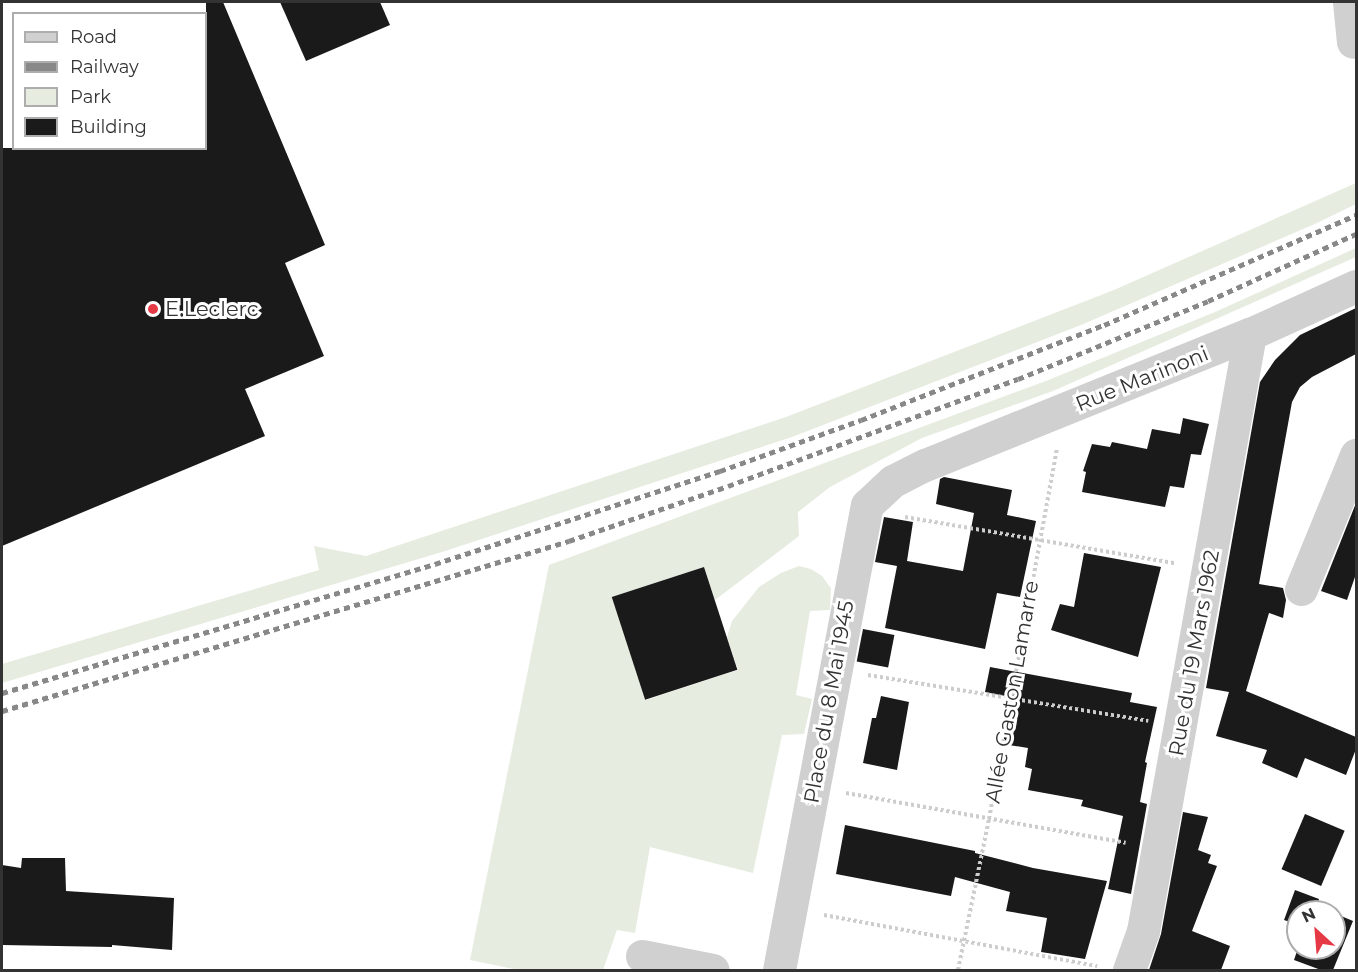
<!DOCTYPE html>
<html>
<head>
<meta charset="utf-8">
<style>
  body { margin:0 }
  #map { position:relative; width:1358px; height:972px; overflow:hidden; background:#fff; font-family:Montserrat,sans-serif }
  div>[style] { position:absolute }
  .green>* { inset:0; background:#e6ecdf }
  .building>* { inset:0; background:#1a1a1a; transform-origin:0 0 }
  .path>* { height:4px; margin-top:-2px; transform-origin:0; background:repeating-linear-gradient(90deg,#cdcdcd 0 3px,transparent 0 6px) }
  .minor>* { height:33px; margin:-16.5px; padding:0 16.5px; transform-origin:16.5px; border-radius:16.5px; background:#d0d0d0 }
  .rail>* { height:4.5px; margin-top:-2.25px; transform-origin:0; background:repeating-linear-gradient(90deg,#888 0 6px,transparent 0 10.5px) }
  .dots>* { width:16px; height:16px; translate:-50% -50%; box-sizing:border-box; border:3px solid #fff; border-radius:50% }
  span { translate:-50% -50%; white-space:nowrap; text-align:center; line-height:1.15; -webkit-text-stroke:6px #fff; paint-order:stroke }
  .poi-label { font-size:21px; color:#333 }
  .left { translate:0 -50%; text-align:left }
  .street-label { font-size:21px; color:#333 }
  .frame { position:absolute; inset:0; border:3px solid #333; pointer-events:none }
  .legend { position:absolute; left:12px; top:12px; width:195px; height:138px; box-sizing:border-box; background:#fff; border:2px solid #adadad; margin:0; padding:8px 10px; list-style:none; font-size:18px; color:#333 }
  .legend li { display:flex; align-items:center; gap:12px; height:30px }
  .legend b { width:30px; border:2px solid #adadad }
  .north { position:absolute; left:1286px; top:900px; width:60px; height:60px; box-sizing:border-box; background:#fff; border:2px solid #adadad; border-radius:50%; rotate:334deg; font-size:16px; font-weight:700; line-height:24px; text-align:center; color:#333 }
  .north::after { content:''; display:block; margin:auto; width:21px; height:27px; background:#e63946; clip-path:polygon(50% 0,100% 100%,50% 72%,0 100%) }
</style>
</head>
<body>
<div id="map">
  <div class="green">
    <div style="clip-path:polygon(1356px 183px,1356px 204px,1317px 223px,1081px 325px,792px 437px,442px 552px,2px 683px,2px 664px,319px 570px,314px 546px,366px 556px,786px 417px,1114px 290px)"></div>
    <div style="clip-path:polygon(1356px 248px,1356px 257px,1053px 391px,922px 438px,830px 487px,798px 512px,799px 536px,715px 600px,704px 567px,612px 597px,646px 700px,738px 670px,727px 637px,732px 621px,759px 587px,781px 573px,799px 566px,811px 569px,822px 576px,831px 588px,830px 610px,810px 611px,796px 695px,812px 699px,804px 734px,782px 735px,753px 873px,650px 847px,635px 933px,617px 930px,603px 970px,519px 970px,470px 960px,549px 565px,1046px 381px,1215px 312px)"></div>
  </div>
  <div class="building">
    <div style="clip-path:polygon(206px 2px,223px 2px,325px 245px,285px 263px,324px 356px,245px 389px,265px 436px,2px 546px,2px 148px,206px 148px)"></div>
    <div style="clip-path:polygon(280px 2px,380px 2px,390px 25px,306px 61px)"></div>
    <div style="clip-path:polygon(1356px 308px,1356px 354px,1312px 377px,1300px 387px,1292px 402px,1259px 584px,1283px 588px,1286px 600px,1283px 618px,1269px 613px,1246px 691px,1356px 737px,1356px 749px,1346px 775px,1305px 758px,1297px 778px,1262px 763px,1267px 750px,1216px 736px,1229px 692px,1206px 688px,1260px 382px,1275px 360px,1300px 335px)"></div>
    <div style="clip-path:polygon(1183px 418px,1209px 424px,1201px 455px,1191px 454px,1184px 488px,1170px 486px,1165px 507px,1082px 492px,1086px 472px,1083px 471px,1092px 444px,1110px 447px,1112px 442px,1147px 449px,1152px 429px,1180px 434px)"></div>
    <div style="clip-path:polygon(944px 477px,1012px 490px,1007px 515px,1036px 521px,1020px 597px,997px 593px,985px 649px,885px 628px,897px 566px,875px 562px,884px 517px,913px 522px,907px 561px,963px 571px,974px 513px,936px 504px,940px 479px)"></div>
    <div style="clip-path:polygon(1356px 503px,1356px 574px,1347px 600px,1321px 591px)"></div>
    <div style="clip-path:polygon(1084px 553px,1161px 567px,1138px 657px,1051px 630px,1060px 604px,1074px 607px)"></div>
    <div style="left:704px;top:567px;width:108px;height:97px;rotate:72deg"></div>
    <div style="left:863px;top:629px;width:32px;height:33px;rotate:11deg"></div>
    <div style="clip-path:polygon(990px 667px,1132px 693px,1130px 702px,1157px 707px,1145px 762px,1147px 763px,1140px 802px,1147px 804px,1131px 894px,1108px 889px,1123px 816px,1081px 806px,1083px 800px,1028px 790px,1032px 769px,1025px 767px,1028px 748px,1003px 744px,1011px 697px,985px 692px)"></div>
    <div style="clip-path:polygon(881px 696px,909px 702px,897px 770px,863px 763px,872px 718px,876px 718px)"></div>
    <div style="clip-path:polygon(1183px 812px,1208px 817px,1198px 850px,1211px 855px,1208px 863px,1217px 866px,1192px 931px,1230px 946px,1221px 970px,1149px 970px,1161px 934px)"></div>
    <div style="left:1305px;top:814px;width:43px;height:60px;rotate:23deg"></div>
    <div style="clip-path:polygon(845px 825px,975px 851px,975px 853px,1033px 868px,1107px 881px,1085px 959px,1041px 952px,1047px 918px,1006px 911px,1010px 892px,955px 877px,951px 896px,836px 874px)"></div>
    <div style="clip-path:polygon(22px 858px,65px 858px,66px 891px,174px 898px,172px 950px,112px 945px,112px 947px,2px 945px,2px 865px,21px 868px)"></div>
    <div style="clip-path:polygon(1295px 890px,1319px 899px,1317px 906px,1331px 912px,1298px 912px,1298px 925px,1284px 920px)"></div>
    <div style="clip-path:polygon(1334px 913px,1353px 921px,1333px 970px,1321px 970px,1294px 960px,1298px 948px,1334px 948px)"></div>
  </div>
  <div class="path">
    <div style="left:905px;top:517px;width:274px;rotate:9.7deg"></div>
    <div style="left:868px;top:675px;width:284px;rotate:9.3deg"></div>
    <div style="left:846px;top:793px;width:284px;rotate:10.1deg"></div>
    <div style="left:824px;top:915px;width:278px;rotate:10.6deg"></div>
    <div style="left:958px;top:970px;width:154px;rotate:-78.4deg"></div>
    <div style="left:989px;top:819px;width:378px;rotate:-79.6deg"></div>
  </div>
  <div class="minor">
    <div style="left:1349px;top:2px;width:40px;rotate:84.3deg"></div>
    <div style="left:1301px;top:589px;width:145px;rotate:-67.7deg"></div>
    <div style="left:642px;top:956px;width:72px;rotate:11.2deg"></div>
    <div style="left:779px;top:970px;width:473px;rotate:-79.3deg"></div>
    <div style="left:867px;top:505px;width:35px;rotate:-43deg"></div>
    <div style="left:893px;top:481px;width:36px;rotate:-27deg"></div>
    <div style="left:925px;top:465px;width:350px;rotate:-22deg"></div>
    <div style="left:1250px;top:334px;width:116px;rotate:-24.4deg"></div>
    <div style="left:1129px;top:970px;width:41px;rotate:-70.3deg"></div>
    <div style="left:1143px;top:931px;width:607px;rotate:-79.84deg"></div>
  </div>
  <div class="rail">
    <div style="left:2px;top:693px;width:452px;rotate:-16.6deg"></div>
    <div style="left:435px;top:564px;width:300px;rotate:-18.1deg"></div>
    <div style="left:720px;top:471px;width:150px;rotate:-19.9deg"></div>
    <div style="left:861px;top:420px;width:261px;rotate:-21.4deg"></div>
    <div style="left:1104px;top:325px;width:275px;rotate:-23.6deg"></div>
    <div style="left:2px;top:711px;width:592px;rotate:-16.69deg"></div>
    <div style="left:569px;top:541px;width:168px;rotate:-19.1deg"></div>
    <div style="left:728px;top:486px;width:309px;rotate:-20.3deg"></div>
    <div style="left:1018px;top:379px;width:205px;rotate:-22.3deg"></div>
    <div style="left:1208px;top:301px;width:162px;rotate:-24.4deg"></div>
  </div>
  <div class="dots">
    <div style="left:153px;top:309px;background:#e63946"></div>
  </div>
  <div class="poi-label">
    <span class="left" style="left:165px;top:309px">E.Leclerc</span>
  </div>
  <div class="street-label">
    <span style="left:1142px;top:379px;rotate:-22deg">Rue Marinoni</span>
    <span style="left:1194px;top:653px;rotate:-80deg">Rue du 19 Mars 1962</span>
    <span style="left:1012px;top:692px;rotate:-80deg">Allée Gaston Lamarre</span>
    <span style="left:829px;top:702px;rotate:-80deg">Place du 8 Mai 1945</span>
  </div>
  <div class="frame"></div>
  <ul class="legend">
  <li><b style="height:8px;background:#d0d0d0"></b>Road</li>
  <li><b style="height:8px;background:#888"></b>Railway</li>
  <li><b style="height:16px;background:#e6ecdf"></b>Park</li>
  <li><b style="height:16px;background:#1a1a1a"></b>Building</li>
  </ul>
  <div class="north">N</div>
</div>
</body>
</html>
